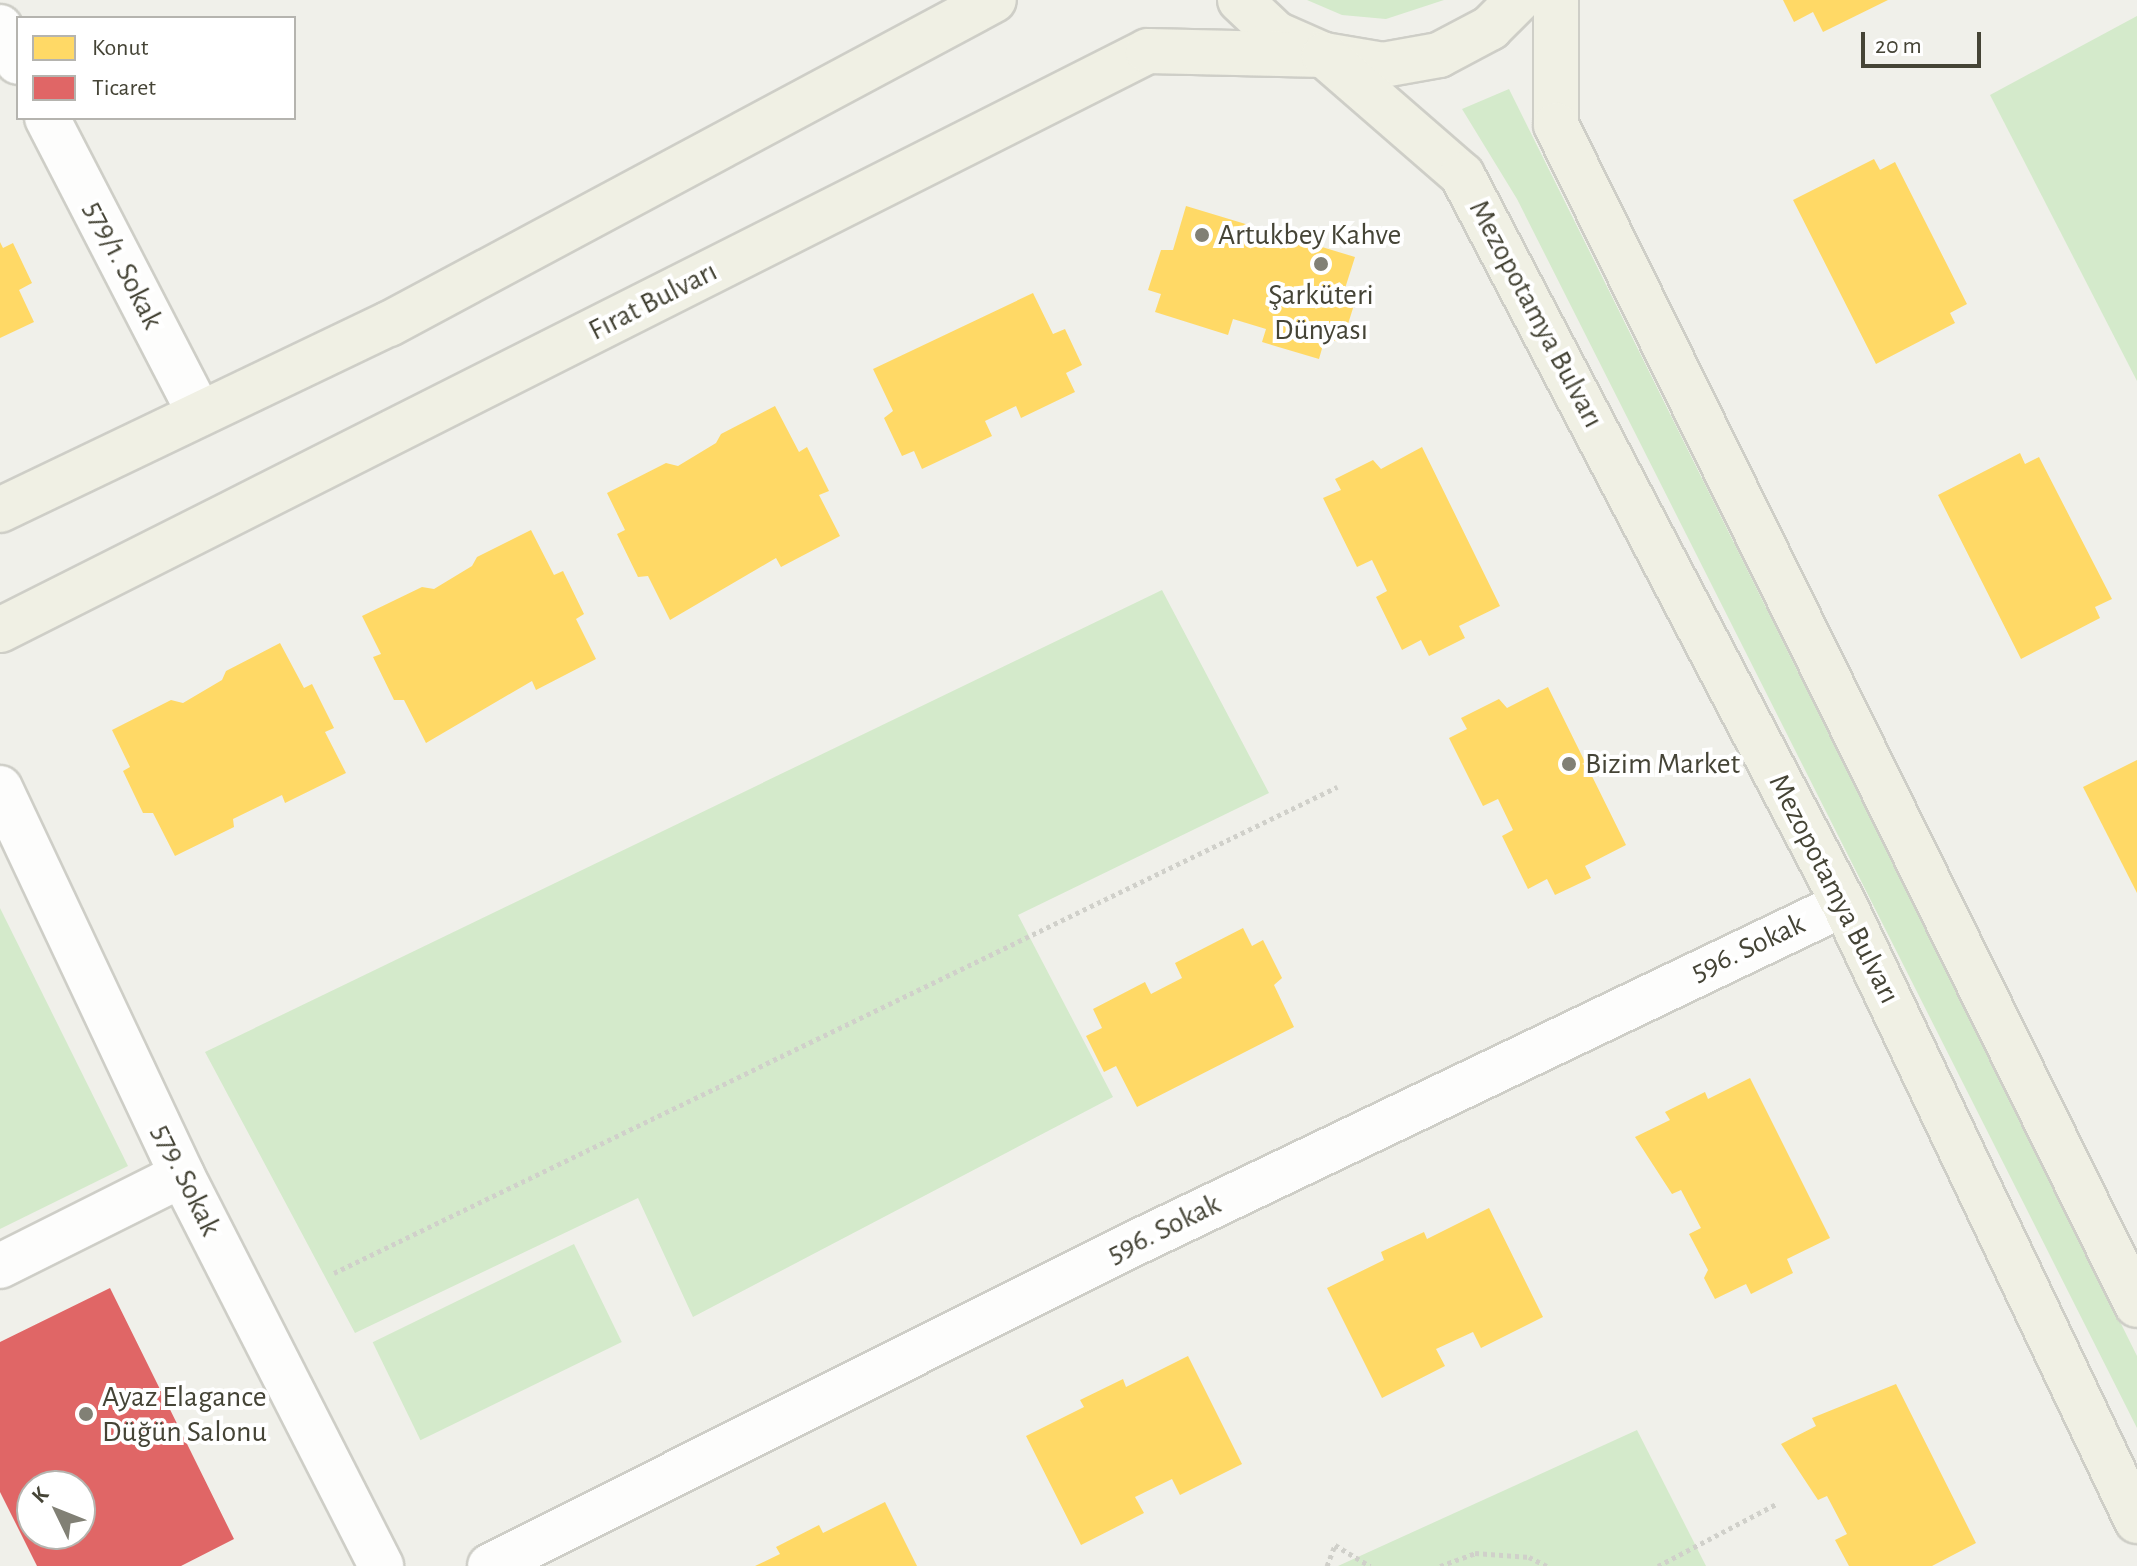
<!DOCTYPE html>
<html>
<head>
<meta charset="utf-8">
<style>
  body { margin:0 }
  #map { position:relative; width:2137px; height:1566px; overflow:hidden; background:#f0f0ea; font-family:"Alegreya Sans",sans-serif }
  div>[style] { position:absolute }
  .green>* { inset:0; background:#d4eacb; transform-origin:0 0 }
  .homes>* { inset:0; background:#ffd966 }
  .shops>* { inset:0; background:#e06666 }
  .path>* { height:5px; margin-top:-2.5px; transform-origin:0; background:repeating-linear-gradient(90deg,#d0d0ca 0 4px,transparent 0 8px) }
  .roads { filter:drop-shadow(2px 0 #cecec7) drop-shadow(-2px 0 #cecec7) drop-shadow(0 2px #cecec7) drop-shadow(0 -2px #cecec7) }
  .minor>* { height:44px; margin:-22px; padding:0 22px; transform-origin:22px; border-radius:22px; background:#fdfdfc }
  .primary>* { height:44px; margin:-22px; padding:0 22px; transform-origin:22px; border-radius:22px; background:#f0f0e4 }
  .dots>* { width:22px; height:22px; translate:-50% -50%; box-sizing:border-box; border:4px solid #fff; border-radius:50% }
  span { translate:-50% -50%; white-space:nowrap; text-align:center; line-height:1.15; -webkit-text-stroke:8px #fff; paint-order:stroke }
  .poi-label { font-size:30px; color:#454436 }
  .left { translate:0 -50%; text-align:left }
  .street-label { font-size:30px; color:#454436 }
  .legend { position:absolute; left:16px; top:16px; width:280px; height:104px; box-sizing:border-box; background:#fff; border:2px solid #b5b4af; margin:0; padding:10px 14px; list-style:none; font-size:24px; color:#454436 }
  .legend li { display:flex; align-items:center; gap:16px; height:40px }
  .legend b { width:40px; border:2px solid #b5b4af }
  .north { position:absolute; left:16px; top:1470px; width:80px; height:80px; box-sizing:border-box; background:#fff; border:2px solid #b5b4af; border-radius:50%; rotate:313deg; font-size:22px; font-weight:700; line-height:32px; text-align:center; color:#454436 }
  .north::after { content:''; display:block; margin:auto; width:28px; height:36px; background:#818075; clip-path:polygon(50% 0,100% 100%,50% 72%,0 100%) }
  .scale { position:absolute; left:1861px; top:32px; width:120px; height:36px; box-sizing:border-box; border:4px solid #454436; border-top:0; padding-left:10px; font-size:24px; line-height:28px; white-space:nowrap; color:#454436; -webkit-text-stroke:6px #fff; paint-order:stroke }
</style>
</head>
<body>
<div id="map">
  <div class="green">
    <div style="clip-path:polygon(1307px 0,1444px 0,1386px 19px,1342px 15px)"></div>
    <div style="clip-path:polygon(2137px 16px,2137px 381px,1990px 95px)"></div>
    <div style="clip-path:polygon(1509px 89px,2137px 1356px,2137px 1428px,1517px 199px,1462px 109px)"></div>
    <div style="clip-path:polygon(1162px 590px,1269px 793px,1018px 915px,1113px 1097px,693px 1317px,638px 1198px,355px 1333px,205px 1052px)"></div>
    <div style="clip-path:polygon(0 908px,128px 1166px,0 1229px)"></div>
    <div style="left:574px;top:1244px;width:109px;height:224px;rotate:64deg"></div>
    <div style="clip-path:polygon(1637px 1430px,1706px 1566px,1338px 1566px)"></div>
  </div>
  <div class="homes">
    <div style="clip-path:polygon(1783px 0,1888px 0,1823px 32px,1813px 12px,1794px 22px)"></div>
    <div style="clip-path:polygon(1874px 159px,1880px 170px,1895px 162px,1967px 304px,1950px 313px,1955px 323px,1876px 364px,1793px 200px)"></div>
    <div style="clip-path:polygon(1186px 206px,1355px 257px,1341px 301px,1354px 305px,1342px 343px,1325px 338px,1319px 359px,1262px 342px,1266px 329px,1233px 319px,1228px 335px,1155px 312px,1161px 294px,1148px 290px,1161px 250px,1173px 250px)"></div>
    <div style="clip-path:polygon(0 242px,3px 248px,13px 243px,32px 283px,19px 290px,34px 322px,0 338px)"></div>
    <div style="clip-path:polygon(1033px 293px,1053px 334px,1065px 329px,1082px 365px,1066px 373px,1075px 392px,1021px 418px,1016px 406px,985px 421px,992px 436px,922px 469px,914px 451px,902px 456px,884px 418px,893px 411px,873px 369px)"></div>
    <div style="clip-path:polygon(775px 406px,799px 452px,807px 447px,829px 491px,819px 495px,840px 536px,781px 567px,776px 558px,670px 620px,648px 576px,638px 577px,617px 534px,625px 530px,607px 493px,666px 463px,678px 466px,716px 443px,721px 434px)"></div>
    <div style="clip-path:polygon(1422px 447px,1500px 606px,1459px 626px,1465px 638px,1429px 656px,1421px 640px,1402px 650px,1376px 597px,1387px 591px,1372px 560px,1357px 567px,1323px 498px,1341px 490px,1335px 479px,1373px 460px,1381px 469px)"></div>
    <div style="clip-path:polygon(2020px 453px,2025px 464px,2039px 457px,2112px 599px,2095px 607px,2100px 618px,2021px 659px,1938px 495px)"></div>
    <div style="clip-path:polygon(531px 530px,554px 575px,563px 571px,584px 614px,576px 619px,596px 659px,536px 690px,532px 681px,426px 743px,404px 700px,394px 700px,373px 657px,381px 654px,362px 616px,422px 587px,434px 589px,472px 566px,477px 557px)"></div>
    <div style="clip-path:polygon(280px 643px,304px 688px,312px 684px,334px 728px,325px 732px,346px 773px,285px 803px,282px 795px,233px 819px,234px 827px,175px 856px,153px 813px,143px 813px,123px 771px,130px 767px,112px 730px,171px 700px,183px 703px,222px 680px,226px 671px)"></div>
    <div style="clip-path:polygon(1548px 687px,1626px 845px,1585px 866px,1591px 878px,1555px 895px,1547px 879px,1528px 889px,1502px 836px,1513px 830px,1498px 799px,1483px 806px,1449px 738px,1467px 729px,1461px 718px,1499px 699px,1507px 708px)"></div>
    <div style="clip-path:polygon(2137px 760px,2137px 893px,2083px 787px)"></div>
    <div style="clip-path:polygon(1243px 928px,1252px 946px,1263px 940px,1282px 978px,1274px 985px,1294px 1027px,1137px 1107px,1116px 1066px,1104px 1072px,1086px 1036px,1102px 1028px,1093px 1009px,1145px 982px,1151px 994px,1182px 978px,1175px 963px)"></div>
    <div style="clip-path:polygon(1750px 1078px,1830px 1238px,1787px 1259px,1793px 1273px,1751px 1294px,1746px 1284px,1715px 1299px,1704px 1278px,1708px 1270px,1689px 1234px,1701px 1228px,1681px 1190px,1672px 1194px,1635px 1137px,1670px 1120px,1665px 1112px,1705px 1092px,1708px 1099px)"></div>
    <div style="clip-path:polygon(1489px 1208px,1543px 1317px,1481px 1348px,1473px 1332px,1436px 1349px,1445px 1366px,1382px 1398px,1327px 1288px,1384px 1260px,1381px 1252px,1424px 1232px,1427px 1239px)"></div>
    <div style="clip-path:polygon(1188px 1356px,1242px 1464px,1180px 1495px,1172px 1479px,1135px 1497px,1144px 1513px,1081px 1545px,1026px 1436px,1084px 1407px,1080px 1400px,1123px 1379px,1126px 1387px)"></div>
    <div style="clip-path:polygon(1896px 1384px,1976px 1543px,1932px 1566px,1849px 1566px,1835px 1540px,1847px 1534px,1827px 1496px,1818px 1500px,1781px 1444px,1816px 1426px,1812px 1418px)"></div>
    <div style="clip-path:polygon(885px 1502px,917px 1566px,755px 1566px,780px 1554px,776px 1547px,819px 1525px,823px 1533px)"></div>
  </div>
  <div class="shops">
    <div style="clip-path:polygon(evenodd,110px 1288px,234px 1539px,181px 1566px,37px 1566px,0 1492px,0 1342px,110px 1288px,32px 1486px,80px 1486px,80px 1534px,32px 1534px,32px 1486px)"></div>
  </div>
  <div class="path">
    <div style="left:334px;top:1273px;width:1115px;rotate:-25.85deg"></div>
    <div style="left:1327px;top:1566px;width:22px;rotate:-69deg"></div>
    <div style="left:1335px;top:1545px;width:41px;rotate:31deg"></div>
    <div style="left:1440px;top:1566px;width:37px;rotate:-20deg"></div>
    <div style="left:1475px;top:1553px;width:54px;rotate:4.2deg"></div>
    <div style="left:1529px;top:1557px;width:20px;rotate:27deg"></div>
    <div style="left:1658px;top:1566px;width:133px;rotate:-27.7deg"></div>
  </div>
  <div class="roads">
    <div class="minor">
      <div style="left:0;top:27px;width:39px;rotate:63deg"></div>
      <div style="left:47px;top:118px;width:331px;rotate:62.7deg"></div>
      <div style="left:0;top:788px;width:428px;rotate:64.8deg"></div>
      <div style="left:182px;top:1175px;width:439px;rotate:63deg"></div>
      <div style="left:0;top:1266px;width:203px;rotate:-26.6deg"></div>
      <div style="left:490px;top:1566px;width:717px;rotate:-26.6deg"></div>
      <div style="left:1131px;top:1245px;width:790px;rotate:-25.56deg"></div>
    </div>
    <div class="primary">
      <div style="left:1240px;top:0;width:50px;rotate:43.4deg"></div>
      <div style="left:1276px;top:34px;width:52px;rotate:23.6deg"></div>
      <div style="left:1324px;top:55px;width:60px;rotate:9.6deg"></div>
      <div style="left:1383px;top:65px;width:57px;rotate:-10.1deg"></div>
      <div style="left:1439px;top:55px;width:58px;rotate:-27.9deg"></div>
      <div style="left:1490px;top:28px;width:40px;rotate:-45deg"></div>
      <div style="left:1556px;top:0;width:125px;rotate:90deg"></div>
      <div style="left:1556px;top:125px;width:1315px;rotate:63.79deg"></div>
      <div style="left:0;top:510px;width:431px;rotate:-25.6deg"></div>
      <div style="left:389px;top:324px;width:686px;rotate:-28.17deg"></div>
      <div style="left:0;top:630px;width:1286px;rotate:-26.76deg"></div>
      <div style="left:1148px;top:51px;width:176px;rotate:1.3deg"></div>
      <div style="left:1324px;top:55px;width:183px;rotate:41deg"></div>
      <div style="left:1462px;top:175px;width:823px;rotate:62.35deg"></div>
      <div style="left:1844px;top:904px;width:683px;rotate:64.6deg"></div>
    </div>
  </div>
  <div class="dots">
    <div style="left:1202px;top:235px;background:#818075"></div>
    <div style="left:1321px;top:264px;background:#818075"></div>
    <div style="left:1569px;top:764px;background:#818075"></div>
    <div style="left:86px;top:1414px;background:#818075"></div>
  </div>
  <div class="poi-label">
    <span class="left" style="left:1218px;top:235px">Artukbey Kahve</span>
    <span style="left:1321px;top:312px">Şarküteri<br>Dünyası</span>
    <span class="left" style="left:1585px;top:764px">Bizim Market</span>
    <span class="left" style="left:102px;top:1414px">Ayaz Elagance<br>Düğün Salonu</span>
  </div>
  <div class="street-label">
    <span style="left:123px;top:265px;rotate:63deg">579/1. Sokak</span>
    <span style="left:653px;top:301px;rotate:-27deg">Fırat Bulvarı</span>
    <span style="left:1536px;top:314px;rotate:62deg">Mezopotamya Bulvarı</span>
    <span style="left:1834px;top:889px;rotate:63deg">Mezopotamya Bulvarı</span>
    <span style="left:1748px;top:948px;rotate:-25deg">596. Sokak</span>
    <span style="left:186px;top:1180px;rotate:64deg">579. Sokak</span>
    <span style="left:1164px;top:1229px;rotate:-26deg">596. Sokak</span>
  </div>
  <ul class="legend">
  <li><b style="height:22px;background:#ffd966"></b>Konut</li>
  <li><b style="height:22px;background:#e06666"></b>Ticaret</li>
  </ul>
  <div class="north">K</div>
  <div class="scale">20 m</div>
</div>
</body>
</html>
